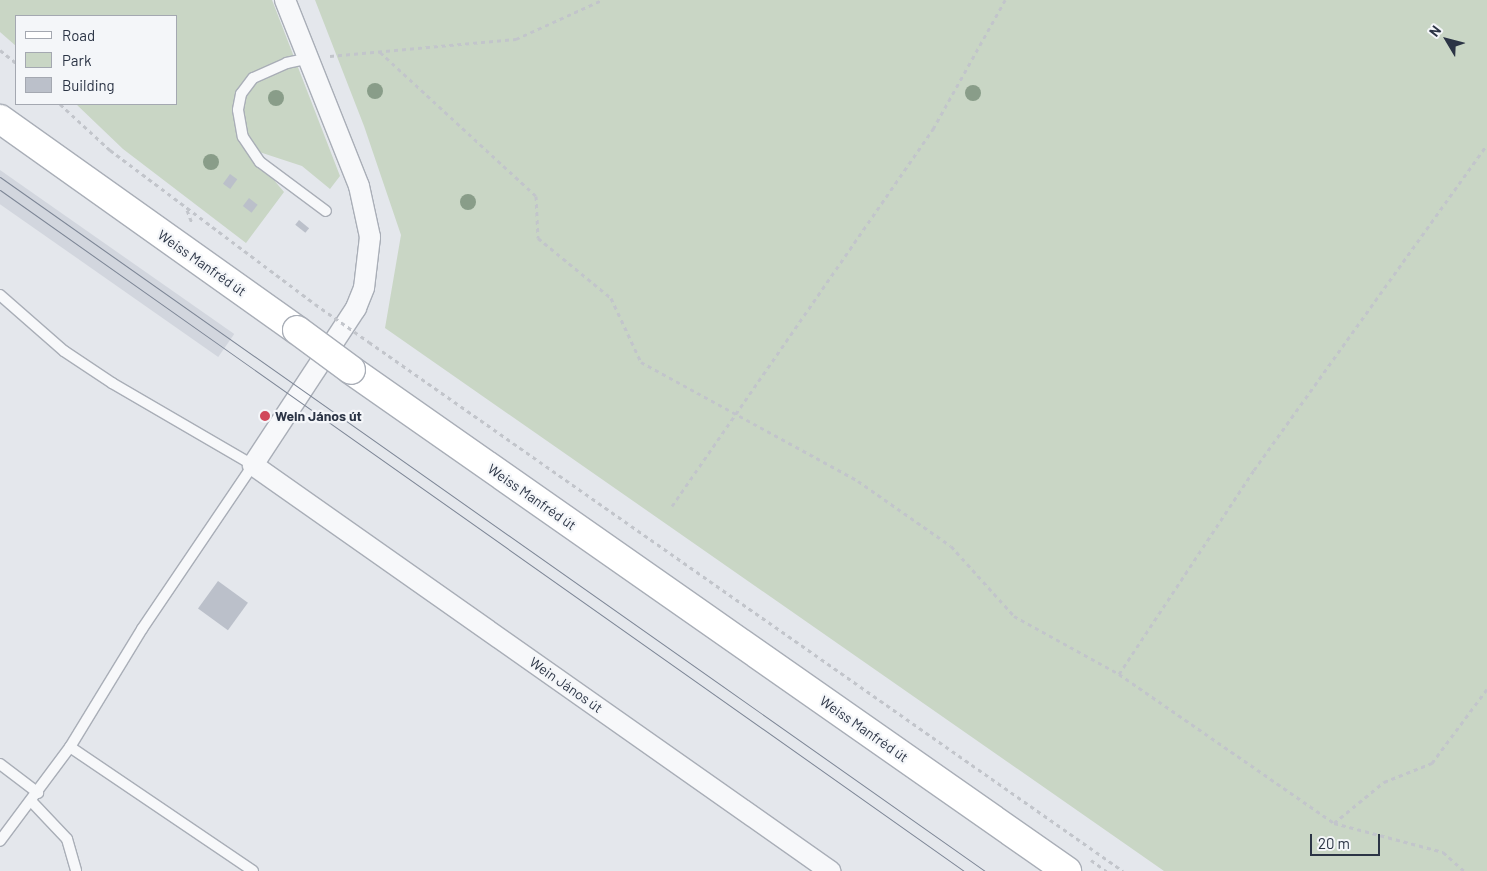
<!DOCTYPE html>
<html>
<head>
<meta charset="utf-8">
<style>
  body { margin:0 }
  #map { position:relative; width:1487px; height:871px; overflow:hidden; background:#e4e7ec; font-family:Barlow,sans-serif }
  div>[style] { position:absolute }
  .built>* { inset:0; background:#d2d6de; transform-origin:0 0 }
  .green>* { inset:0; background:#c9d6c5 }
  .building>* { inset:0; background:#bbc0ca; transform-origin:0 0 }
  .path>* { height:3px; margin-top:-1.5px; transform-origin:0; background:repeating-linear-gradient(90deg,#c2c5cb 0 4px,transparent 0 8px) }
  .roads { filter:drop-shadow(1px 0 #a9aeb7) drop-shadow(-1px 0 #a9aeb7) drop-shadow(0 1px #a9aeb7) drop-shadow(0 -1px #a9aeb7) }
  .lane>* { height:10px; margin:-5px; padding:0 5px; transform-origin:5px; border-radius:5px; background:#f7f8fa }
  .street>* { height:20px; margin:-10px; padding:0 10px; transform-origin:10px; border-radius:10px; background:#f7f8fa }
  .secondary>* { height:28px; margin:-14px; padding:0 14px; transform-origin:14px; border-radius:14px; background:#fff }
  .tram>* { height:1px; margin:-0.5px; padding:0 0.5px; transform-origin:0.5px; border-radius:0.5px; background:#7d8696 }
  .path-bridge>* { height:3px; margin-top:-1.5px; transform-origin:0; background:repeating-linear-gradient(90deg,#c2c5cb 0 4px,transparent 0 8px) }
  .bridges { filter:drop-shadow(1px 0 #a9aeb7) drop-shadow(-1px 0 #a9aeb7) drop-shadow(0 1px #a9aeb7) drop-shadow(0 -1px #a9aeb7) }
  .secondary-bridge>* { height:28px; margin:-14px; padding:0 14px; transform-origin:14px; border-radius:14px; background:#fff }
  .trees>* { width:16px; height:16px; margin:-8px; border-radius:50%; background:#899d89 }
  .dots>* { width:14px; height:14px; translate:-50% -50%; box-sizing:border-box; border:2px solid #f4f6f9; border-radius:50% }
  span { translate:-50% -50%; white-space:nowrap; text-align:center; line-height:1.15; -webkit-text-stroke:4.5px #f4f6f9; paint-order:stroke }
  .street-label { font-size:14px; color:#2b3445 }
  .poi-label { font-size:14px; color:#2b3445; font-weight:700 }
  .left { translate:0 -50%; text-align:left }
  .legend { position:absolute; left:15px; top:15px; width:162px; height:90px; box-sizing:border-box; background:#f4f6f9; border:1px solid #a4a8b1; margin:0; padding:6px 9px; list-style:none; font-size:15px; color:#2b3445 }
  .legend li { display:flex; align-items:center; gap:10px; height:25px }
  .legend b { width:25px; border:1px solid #a4a8b1 }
  .north { position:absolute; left:1422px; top:15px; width:50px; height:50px; -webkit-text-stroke:4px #f4f6f9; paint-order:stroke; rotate:307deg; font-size:14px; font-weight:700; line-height:20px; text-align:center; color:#2b3445 }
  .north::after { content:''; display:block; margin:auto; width:18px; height:22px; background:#2b3445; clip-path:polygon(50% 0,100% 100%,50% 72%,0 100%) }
  .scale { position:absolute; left:1310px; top:834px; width:70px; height:22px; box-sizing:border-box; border:2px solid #2b3445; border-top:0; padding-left:6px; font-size:15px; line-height:18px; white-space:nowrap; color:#2b3445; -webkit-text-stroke:4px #f4f6f9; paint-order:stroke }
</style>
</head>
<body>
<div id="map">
  <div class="built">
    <div style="left:0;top:170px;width:286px;height:28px;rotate:35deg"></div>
  </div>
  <div class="green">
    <div style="clip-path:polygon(0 0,272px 0,340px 176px,330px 189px,302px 166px,247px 148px,284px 192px,246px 243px,123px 149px,76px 104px,176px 104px,176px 16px,16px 16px,16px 46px,0 32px)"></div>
    <div style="clip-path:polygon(315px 0,1487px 0,1487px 871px,1164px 871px,385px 328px,401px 235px,364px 126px)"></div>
  </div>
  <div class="building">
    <div style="left:230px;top:174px;width:9px;height:12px;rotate:36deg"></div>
    <div style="left:249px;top:198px;width:11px;height:10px;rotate:38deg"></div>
    <div style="left:299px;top:220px;width:13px;height:6px;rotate:39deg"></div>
    <div style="left:218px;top:581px;width:37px;height:34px;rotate:36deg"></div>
  </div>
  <div class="path">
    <div style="left:0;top:50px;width:21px;rotate:39deg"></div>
    <div style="left:380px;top:52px;width:212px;rotate:42.7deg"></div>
    <div style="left:536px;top:196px;width:42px;rotate:87.3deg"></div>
    <div style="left:538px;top:238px;width:94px;rotate:39.4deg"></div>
    <div style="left:611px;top:298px;width:71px;rotate:64.9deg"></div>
    <div style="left:641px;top:362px;width:247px;rotate:28.7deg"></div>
    <div style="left:858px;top:481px;width:113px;rotate:35deg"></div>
    <div style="left:951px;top:546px;width:94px;rotate:48deg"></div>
    <div style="left:1014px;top:616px;width:120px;rotate:28.9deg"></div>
    <div style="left:1119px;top:674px;width:262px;rotate:34.7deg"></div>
    <div style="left:1334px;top:823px;width:113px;rotate:14.9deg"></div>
    <div style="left:1443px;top:852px;width:28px;rotate:42deg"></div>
    <div style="left:330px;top:56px;width:187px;rotate:-5.2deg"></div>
    <div style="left:516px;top:39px;width:94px;rotate:-24.4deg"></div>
    <div style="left:60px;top:104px;width:68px;rotate:42.6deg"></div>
    <div style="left:110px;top:150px;width:256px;rotate:36.9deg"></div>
    <div style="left:187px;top:210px;width:14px;rotate:69deg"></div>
    <div style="left:369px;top:342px;width:921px;rotate:35.05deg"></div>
    <div style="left:672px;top:506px;width:459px;rotate:-55.3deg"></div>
    <div style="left:933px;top:129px;width:148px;rotate:-60.8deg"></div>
    <div style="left:1119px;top:674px;width:245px;rotate:-56.5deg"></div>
    <div style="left:1254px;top:470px;width:400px;rotate:-54.4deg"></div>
    <div style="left:1334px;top:823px;width:65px;rotate:-39.4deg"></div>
    <div style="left:1384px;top:782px;width:52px;rotate:-21.6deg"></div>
    <div style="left:1432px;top:763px;width:92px;rotate:-53.4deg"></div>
    <div style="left:1091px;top:860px;width:19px;rotate:36deg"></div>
  </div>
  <div class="roads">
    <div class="lane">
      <div style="left:310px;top:58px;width:24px;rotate:168deg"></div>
      <div style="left:287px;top:63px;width:37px;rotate:156deg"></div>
      <div style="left:253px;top:78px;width:20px;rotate:127deg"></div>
      <div style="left:241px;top:94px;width:16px;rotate:101deg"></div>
      <div style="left:238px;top:110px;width:27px;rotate:80deg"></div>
      <div style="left:243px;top:137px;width:30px;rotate:56deg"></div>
      <div style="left:260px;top:162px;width:82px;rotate:36.6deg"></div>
      <div style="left:0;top:295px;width:85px;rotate:41.2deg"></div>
      <div style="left:64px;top:351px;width:58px;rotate:33.7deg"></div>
      <div style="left:112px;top:383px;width:163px;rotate:30.2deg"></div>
      <div style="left:253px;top:465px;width:198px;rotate:124.1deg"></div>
      <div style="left:142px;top:629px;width:138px;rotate:121.4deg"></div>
      <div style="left:70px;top:747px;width:117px;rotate:126.7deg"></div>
      <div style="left:70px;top:747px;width:221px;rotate:34.1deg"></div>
      <div style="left:0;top:764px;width:48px;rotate:37.3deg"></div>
      <div style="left:32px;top:802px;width:51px;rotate:46.6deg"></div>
      <div style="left:67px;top:839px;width:33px;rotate:74deg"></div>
    </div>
    <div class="street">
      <div style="left:285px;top:0;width:200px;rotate:68.3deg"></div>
      <div style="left:359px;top:186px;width:52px;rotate:77.8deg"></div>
      <div style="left:370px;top:237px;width:51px;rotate:96.7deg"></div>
      <div style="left:364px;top:288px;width:22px;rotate:112deg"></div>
      <div style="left:356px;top:308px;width:188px;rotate:123.3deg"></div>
      <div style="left:253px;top:465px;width:706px;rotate:35.13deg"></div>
    </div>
    <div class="secondary">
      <div style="left:0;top:119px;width:364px;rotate:35.4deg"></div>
      <div style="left:351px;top:370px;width:874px;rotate:34.98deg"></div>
    </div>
  </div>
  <div class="tram">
    <div style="left:0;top:177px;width:1205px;rotate:35.17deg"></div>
    <div style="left:0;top:190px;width:1180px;rotate:35.24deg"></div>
  </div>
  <div class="path-bridge">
    <div style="left:315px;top:304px;width:66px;rotate:35.1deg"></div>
  </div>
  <div class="bridges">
    <div class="secondary-bridge">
      <div style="left:297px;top:330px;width:67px;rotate:36.5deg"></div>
    </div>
  </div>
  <div class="trees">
    <div style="left:375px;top:91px"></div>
    <div style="left:973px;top:93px"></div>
    <div style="left:276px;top:98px"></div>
    <div style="left:211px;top:162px"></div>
    <div style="left:468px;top:202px"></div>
  </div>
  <div class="dots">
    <div style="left:265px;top:416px;background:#d1495b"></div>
  </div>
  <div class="street-label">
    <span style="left:202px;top:263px;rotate:35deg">Weiss Manfréd út</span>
    <span style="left:532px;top:497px;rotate:35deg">Weiss Manfréd út</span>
    <span style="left:566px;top:685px;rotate:35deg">Wein János út</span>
    <span style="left:864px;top:729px;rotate:35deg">Weiss Manfréd út</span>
  </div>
  <div class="poi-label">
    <span class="left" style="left:275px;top:416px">Wein János út</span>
  </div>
  <ul class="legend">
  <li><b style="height:6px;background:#fff"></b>Road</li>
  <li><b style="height:14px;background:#c9d6c5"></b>Park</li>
  <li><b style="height:14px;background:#bbc0ca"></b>Building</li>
  </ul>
  <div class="north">N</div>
  <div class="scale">20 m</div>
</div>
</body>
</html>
